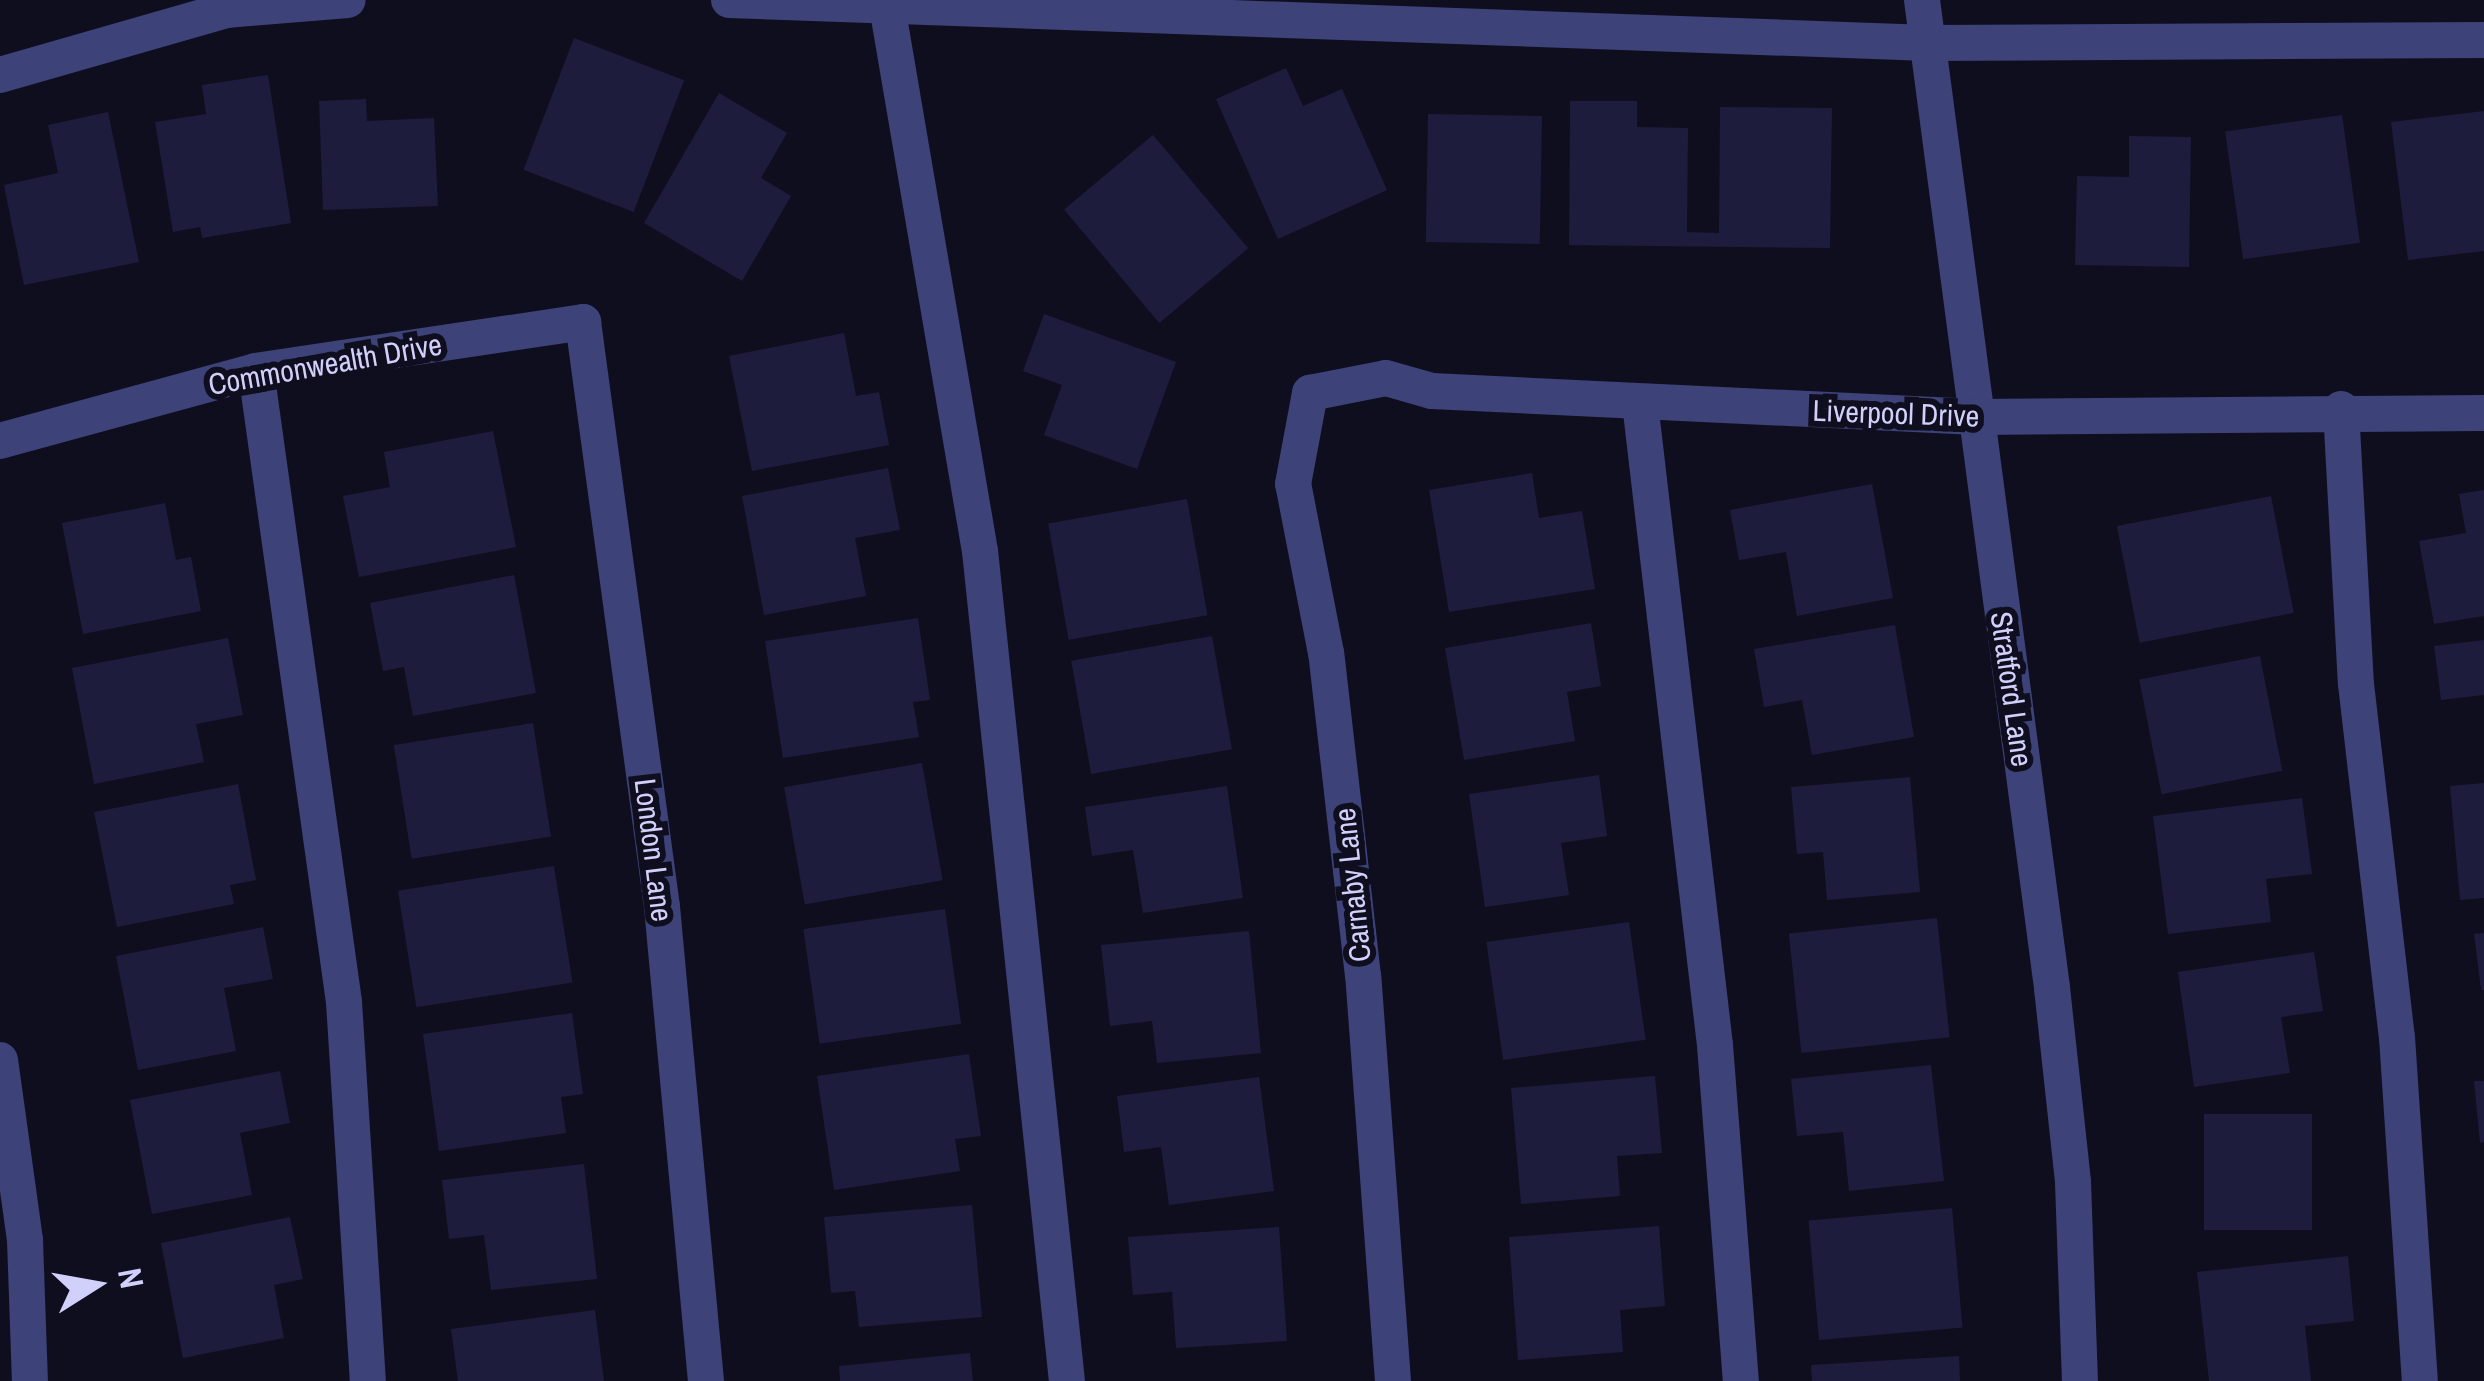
<!DOCTYPE html>
<html>
<head>
<meta charset="utf-8">
<style>
  body { margin:0 }
  #map { position:relative; width:2484px; height:1381px; overflow:hidden; background:#0f0e1e; font-family:"Archivo Narrow",sans-serif }
  div>[style] { position:absolute }
  .building>* { inset:0; background:#1e1c3d; transform-origin:0 0 }
  .minor>* { height:36px; margin:-18px; padding:0 18px; transform-origin:18px; border-radius:18px; background:#3d4279 }
  span { translate:-50% -50%; white-space:nowrap; text-align:center; line-height:1.15; -webkit-text-stroke:12px #0f0e1e; paint-order:stroke }
  .street-label { font-size:30px; color:#d0d0fb }
  .north { position:absolute; left:36px; top:1225px; width:120px; height:120px; -webkit-text-stroke:9px #0f0e1e; paint-order:stroke; rotate:79deg; font-size:33px; font-weight:700; line-height:48px; text-align:center; color:#d0d0fb }
  .north::after { content:''; display:block; margin:auto; width:42px; height:54px; background:#d0d0fb; clip-path:polygon(50% 0,100% 100%,50% 72%,0 100%) }
</style>
</head>
<body>
<div id="map">
  <div class="building">
    <div style="left:574px;top:38px;width:118px;height:141px;rotate:21deg"></div>
    <div style="clip-path:polygon(1286px 68px,1303px 106px,1342px 89px,1387px 190px,1278px 239px,1216px 99px)"></div>
    <div style="clip-path:polygon(268px 75px,291px 223px,202px 238px,200px 227px,173px 232px,155px 122px,206px 114px,202px 85px)"></div>
    <div style="clip-path:polygon(719px 93px,787px 133px,761px 178px,791px 196px,742px 281px,644px 223px)"></div>
    <div style="clip-path:polygon(366px 99px,367px 121px,434px 118px,438px 206px,323px 210px,319px 101px)"></div>
    <div style="clip-path:polygon(1570px 101px,1637px 101px,1637px 127px,1688px 128px,1687px 232px,1719px 233px,1720px 107px,1832px 108px,1830px 248px,1569px 245px)"></div>
    <div style="clip-path:polygon(2484px 111px,2484px 251px,2408px 260px,2391px 122px)"></div>
    <div style="clip-path:polygon(108px 112px,139px 262px,24px 285px,4px 185px,58px 173px,48px 125px)"></div>
    <div style="left:1428px;top:114px;width:114px;height:128px;rotate:1deg"></div>
    <div style="left:2342px;top:115px;width:129px;height:118px;rotate:82deg"></div>
    <div style="left:1153px;top:135px;width:148px;height:116px;rotate:50deg"></div>
    <div style="clip-path:polygon(2129px 136px,2191px 137px,2189px 267px,2075px 265px,2077px 176px,2129px 177px)"></div>
    <div style="clip-path:polygon(1044px 314px,1176px 362px,1137px 469px,1044px 435px,1062px 385px,1023px 371px)"></div>
    <div style="clip-path:polygon(844px 333px,856px 396px,879px 392px,889px 445px,752px 471px,729px 356px)"></div>
    <div style="clip-path:polygon(493px 431px,516px 547px,359px 577px,343px 496px,390px 487px,384px 452px)"></div>
    <div style="clip-path:polygon(888px 468px,900px 530px,855px 538px,866px 596px,764px 615px,742px 496px)"></div>
    <div style="clip-path:polygon(1532px 473px,1539px 518px,1582px 511px,1595px 589px,1449px 612px,1429px 490px)"></div>
    <div style="clip-path:polygon(1872px 484px,1893px 598px,1797px 616px,1786px 552px,1739px 560px,1730px 510px)"></div>
    <div style="clip-path:polygon(2484px 490px,2484px 616px,2434px 624px,2419px 541px,2466px 533px,2459px 494px)"></div>
    <div style="left:2271px;top:496px;width:119px;height:157px;rotate:79deg"></div>
    <div style="left:1187px;top:499px;width:118px;height:141px;rotate:80deg"></div>
    <div style="clip-path:polygon(165px 503px,176px 560px,191px 557px,201px 611px,83px 634px,62px 523px)"></div>
    <div style="clip-path:polygon(514px 575px,536px 693px,413px 716px,404px 667px,383px 671px,370px 603px)"></div>
    <div style="clip-path:polygon(918px 618px,930px 700px,913px 702px,919px 737px,783px 758px,765px 641px)"></div>
    <div style="clip-path:polygon(1591px 623px,1601px 686px,1567px 692px,1575px 741px,1464px 760px,1445px 648px)"></div>
    <div style="clip-path:polygon(1895px 625px,1914px 737px,1812px 755px,1802px 700px,1764px 707px,1754px 649px)"></div>
    <div style="left:1212px;top:636px;width:115px;height:143px;rotate:80deg"></div>
    <div style="clip-path:polygon(228px 638px,243px 715px,196px 724px,204px 762px,94px 784px,72px 668px)"></div>
    <div style="clip-path:polygon(2484px 640px,2484px 695px,2441px 700px,2434px 646px)"></div>
    <div style="left:2260px;top:656px;width:117px;height:123px;rotate:79deg"></div>
    <div style="left:533px;top:723px;width:115px;height:141px;rotate:81deg"></div>
    <div style="left:922px;top:763px;width:119px;height:140px;rotate:80deg"></div>
    <div style="clip-path:polygon(1599px 775px,1607px 836px,1561px 843px,1569px 895px,1485px 907px,1469px 794px)"></div>
    <div style="clip-path:polygon(1910px 777px,1920px 892px,1827px 900px,1823px 852px,1797px 854px,1791px 787px)"></div>
    <div style="clip-path:polygon(2484px 783px,2484px 898px,2460px 900px,2450px 786px)"></div>
    <div style="clip-path:polygon(238px 784px,256px 880px,230px 885px,234px 904px,117px 927px,94px 812px)"></div>
    <div style="clip-path:polygon(1227px 786px,1243px 898px,1143px 913px,1133px 850px,1092px 856px,1085px 807px)"></div>
    <div style="clip-path:polygon(2302px 798px,2312px 874px,2266px 879px,2271px 922px,2168px 934px,2153px 816px)"></div>
    <div style="left:554px;top:866px;width:118px;height:158px;rotate:81deg"></div>
    <div style="left:945px;top:909px;width:116px;height:143px;rotate:82deg"></div>
    <div style="left:1937px;top:918px;width:120px;height:149px;rotate:84deg"></div>
    <div style="left:1629px;top:922px;width:119px;height:144px;rotate:82deg"></div>
    <div style="clip-path:polygon(263px 927px,273px 979px,224px 988px,236px 1051px,138px 1070px,116px 956px)"></div>
    <div style="clip-path:polygon(1249px 931px,1261px 1053px,1157px 1063px,1152px 1021px,1110px 1026px,1101px 945px)"></div>
    <div style="clip-path:polygon(2484px 933px,2484px 990px,2481px 990px,2474px 934px)"></div>
    <div style="clip-path:polygon(2314px 952px,2323px 1011px,2281px 1017px,2290px 1073px,2194px 1087px,2178px 972px)"></div>
    <div style="clip-path:polygon(572px 1013px,583px 1094px,561px 1097px,566px 1133px,439px 1151px,423px 1034px)"></div>
    <div style="clip-path:polygon(969px 1054px,981px 1136px,955px 1139px,960px 1171px,834px 1190px,817px 1076px)"></div>
    <div style="clip-path:polygon(1931px 1065px,1944px 1181px,1849px 1191px,1843px 1132px,1797px 1136px,1791px 1079px)"></div>
    <div style="clip-path:polygon(280px 1071px,290px 1123px,240px 1133px,252px 1195px,152px 1214px,130px 1100px)"></div>
    <div style="clip-path:polygon(1655px 1076px,1662px 1153px,1617px 1156px,1620px 1196px,1521px 1204px,1511px 1088px)"></div>
    <div style="clip-path:polygon(1259px 1077px,1274px 1191px,1169px 1205px,1161px 1147px,1124px 1152px,1117px 1096px)"></div>
    <div style="clip-path:polygon(2474px 1081px,2484px 1081px,2484px 1142px,2480px 1143px)"></div>
    <div style="left:2312px;top:1114px;width:116px;height:108px;rotate:90deg"></div>
    <div style="clip-path:polygon(584px 1164px,597px 1279px,491px 1290px,484px 1235px,449px 1239px,442px 1180px)"></div>
    <div style="clip-path:polygon(972px 1205px,982px 1317px,859px 1327px,855px 1291px,831px 1293px,824px 1217px)"></div>
    <div style="left:1952px;top:1208px;width:120px;height:144px;rotate:85deg"></div>
    <div style="clip-path:polygon(290px 1217px,303px 1279px,274px 1285px,284px 1338px,183px 1358px,161px 1243px)"></div>
    <div style="clip-path:polygon(1659px 1226px,1665px 1306px,1620px 1310px,1623px 1352px,1518px 1360px,1509px 1237px)"></div>
    <div style="clip-path:polygon(1279px 1227px,1287px 1341px,1176px 1348px,1172px 1292px,1133px 1295px,1128px 1237px)"></div>
    <div style="clip-path:polygon(2348px 1256px,2354px 1321px,2305px 1326px,2311px 1381px,2209px 1381px,2197px 1272px)"></div>
    <div style="clip-path:polygon(595px 1310px,604px 1381px,458px 1381px,451px 1329px)"></div>
    <div style="clip-path:polygon(970px 1353px,973px 1381px,840px 1381px,839px 1366px)"></div>
    <div style="clip-path:polygon(1959px 1356px,1960px 1381px,1812px 1381px,1811px 1365px)"></div>
  </div>
  <div class="minor">
    <div style="left:729px;top:0;width:1200px;rotate:2.05deg"></div>
    <div style="left:1928px;top:43px;width:556px;rotate:-0.31deg"></div>
    <div style="left:1922px;top:0;width:997px;rotate:82.5deg"></div>
    <div style="left:2052px;top:988px;width:195px;rotate:83.8deg"></div>
    <div style="left:2073px;top:1182px;width:199px;rotate:88deg"></div>
    <div style="left:887px;top:6px;width:553px;rotate:80.32deg"></div>
    <div style="left:980px;top:551px;width:835px;rotate:84.02deg"></div>
    <div style="left:0;top:75px;width:235px;rotate:-16deg"></div>
    <div style="left:226px;top:10px;width:122px;rotate:-4.7deg"></div>
    <div style="left:256px;top:371px;width:637px;rotate:82.06deg"></div>
    <div style="left:344px;top:1002px;width:380px;rotate:86.4deg"></div>
    <div style="left:1640px;top:403px;width:646px;rotate:83.34deg"></div>
    <div style="left:1715px;top:1045px;width:337px;rotate:85.6deg"></div>
    <div style="left:2341px;top:409px;width:275px;rotate:86.9deg"></div>
    <div style="left:2356px;top:684px;width:355px;rotate:83.4deg"></div>
    <div style="left:2397px;top:1037px;width:345px;rotate:86.2deg"></div>
    <div style="left:0;top:441px;width:265px;rotate:-15.3deg"></div>
    <div style="left:256px;top:371px;width:331px;rotate:-8.5deg"></div>
    <div style="left:583px;top:322px;width:590px;rotate:82.31deg"></div>
    <div style="left:662px;top:907px;width:476px;rotate:84.7deg"></div>
    <div style="left:0;top:1060px;width:182px;rotate:82.1deg"></div>
    <div style="left:25px;top:1240px;width:141px;rotate:88deg"></div>
    <div style="left:1393px;top:1381px;width:406px;rotate:-94.2deg"></div>
    <div style="left:1363px;top:976px;width:325px;rotate:-96.5deg"></div>
    <div style="left:1326px;top:653px;width:172px;rotate:-101deg"></div>
    <div style="left:1293px;top:484px;width:93px;rotate:-79.4deg"></div>
    <div style="left:1310px;top:393px;width:77px;rotate:-11.2deg"></div>
    <div style="left:1386px;top:378px;width:48px;rotate:15.8deg"></div>
    <div style="left:1432px;top:391px;width:545px;rotate:2.74deg"></div>
    <div style="left:1976px;top:417px;width:508px;rotate:-0.45deg"></div>
  </div>
  <div class="street-label">
    <span style="left:325px;top:364px;rotate:-10deg">Commonwealth Drive</span>
    <span style="left:1896px;top:413px;rotate:2deg">Liverpool Drive</span>
    <span style="left:2012px;top:689px;rotate:82deg">Stratford Lane</span>
    <span style="left:654px;top:850px;rotate:83deg">London Lane</span>
    <span style="left:1352px;top:885px;rotate:-96deg">Carnaby Lane</span>
  </div>
  <div class="north">N</div>
</div>
</body>
</html>
